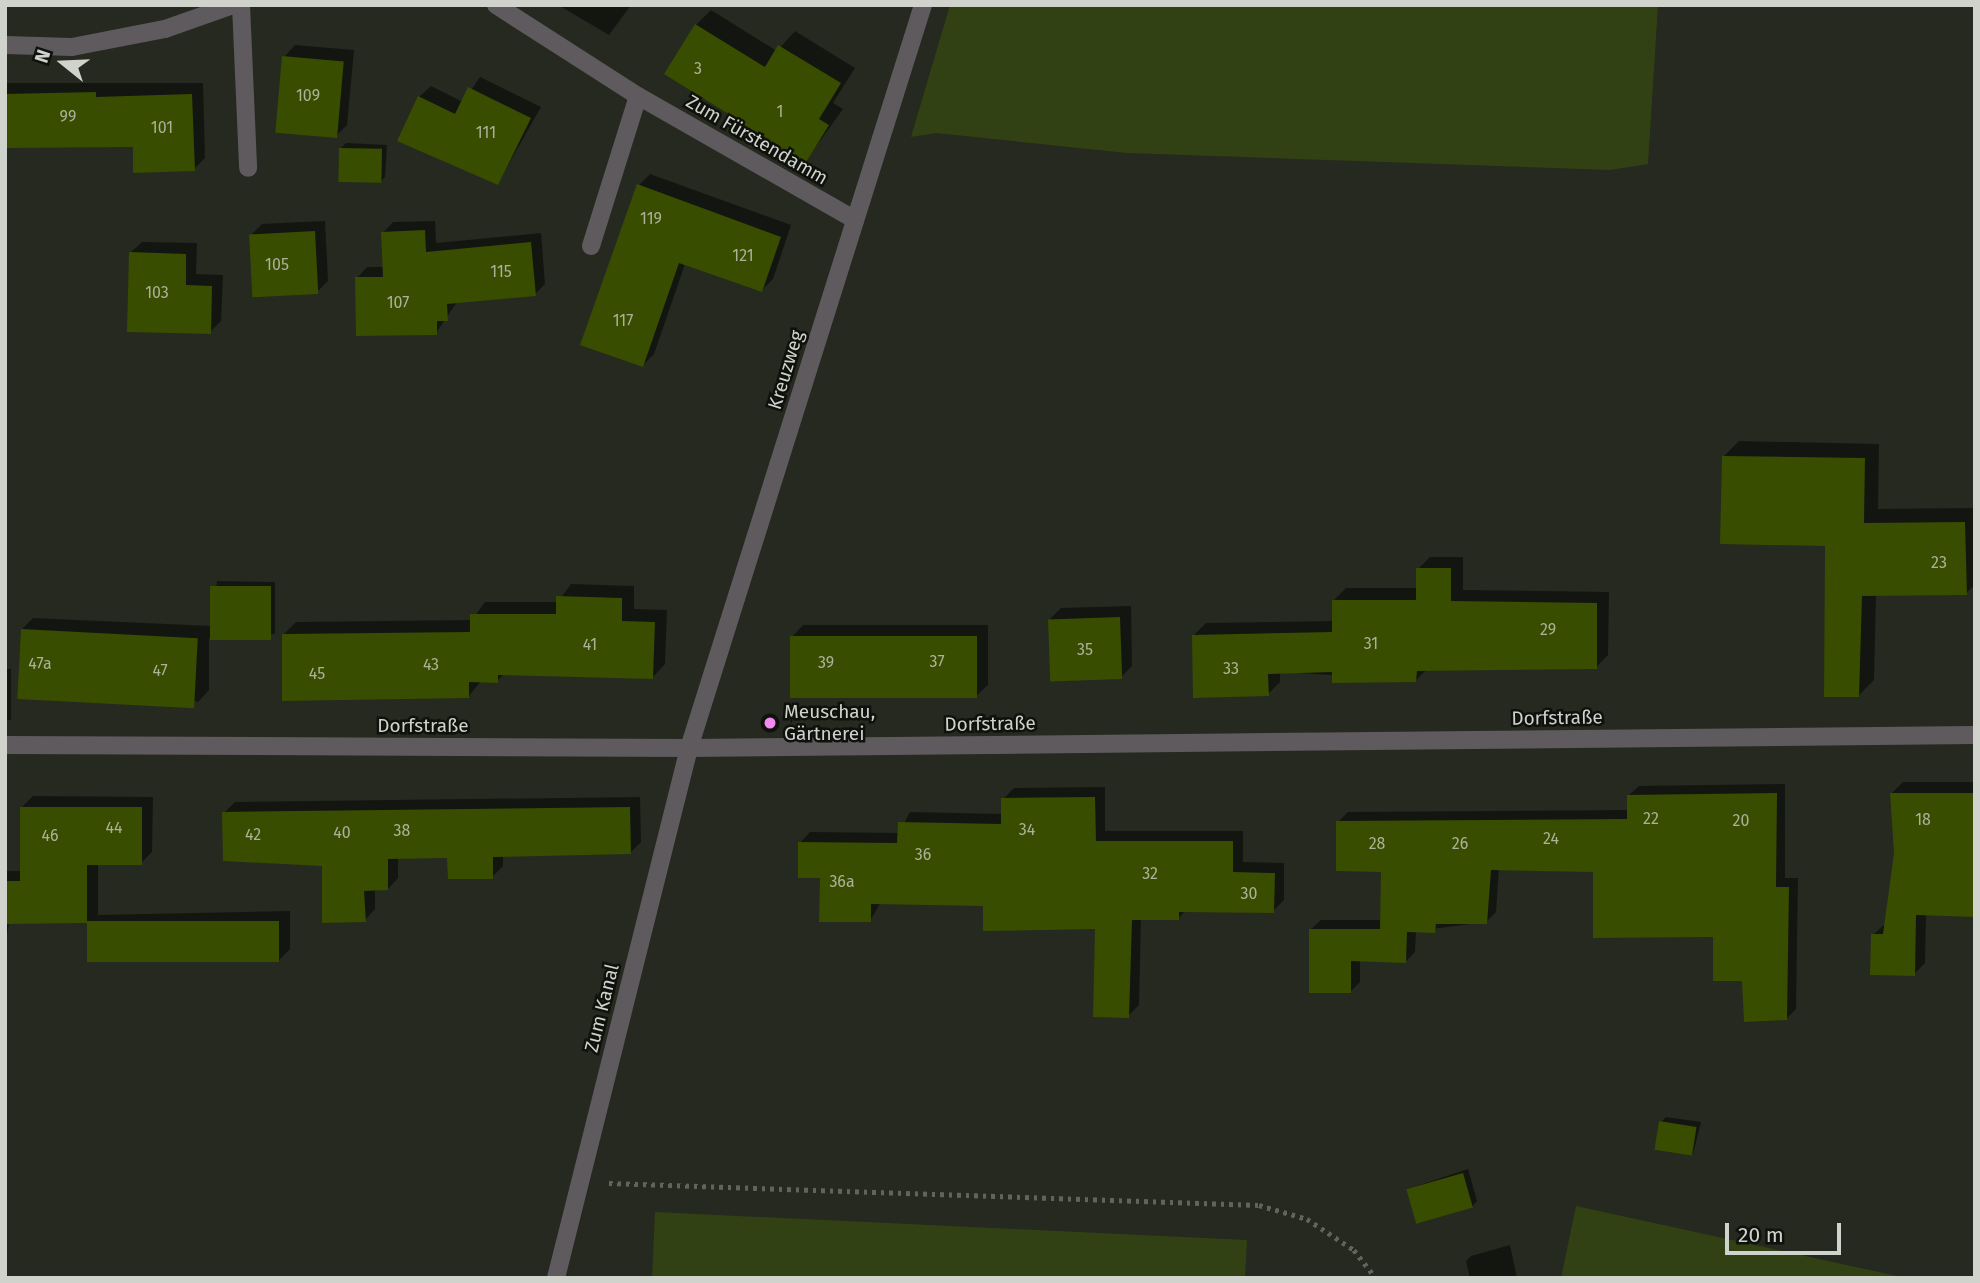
<!DOCTYPE html>
<html>
<head>
<meta charset="utf-8">
<style>
  body { margin:0 }
  #map { position:relative; width:1980px; height:1283px; overflow:hidden; background:#25291f; font-family:"Fira Sans",sans-serif }
  div>[style] { position:absolute }
  .green>* { inset:0; background:#324113 }
  .shadow>* { inset:0; background:#0007; transform-origin:0 0 }
  .building>* { inset:0; background:#384d00; transform-origin:0 0 }
  .path>* { height:4.5px; margin-top:-2.25px; transform-origin:0; background:repeating-linear-gradient(90deg,#61645b 0 3.5px,transparent 0 8.5px) }
  .minor>* { height:18px; margin:-9px; padding:0 9px; transform-origin:9px; border-radius:9px; background:#5f5a5e }
  .dots>* { width:19px; height:19px; translate:-50% -50%; box-sizing:border-box; border:4px solid #0f110c; border-radius:50% }
  span { translate:-50% -50%; white-space:nowrap; text-align:center; line-height:1.15; -webkit-text-stroke:5px #0f110c; paint-order:stroke }
  .number-label { font-size:16px; color:#aab299 }
  .number-label span { -webkit-text-stroke-width:0 }
  .street-label { font-size:19px; color:#d0d3cc }
  .poi-label { font-size:19px; color:#d0d3cc }
  .left { translate:0 -50%; text-align:left }
  .frame { position:absolute; inset:0; border:7px solid #d0d3cc; pointer-events:none }
  .north { position:absolute; left:28px; top:28px; width:70px; height:70px; -webkit-text-stroke:5px #0f110c; paint-order:stroke; rotate:288deg; font-size:19px; font-weight:700; line-height:28px; text-align:center; color:#d0d3cc }
  .north::after { content:''; display:block; margin:auto; width:24px; height:32px; background:#d0d3cc; clip-path:polygon(50% 0,100% 100%,50% 72%,0 100%) }
  .scale { position:absolute; left:1725px; top:1223px; width:116px; height:32px; box-sizing:border-box; border:4px solid #d0d3cc; border-top:0; padding-left:9px; font-size:21px; line-height:24px; white-space:nowrap; color:#d0d3cc; -webkit-text-stroke:5px #0f110c; paint-order:stroke }
</style>
</head>
<body>
<div id="map">
  <div class="green">
    <div style="clip-path:polygon(950px 5px,1658px 5px,1648px 164px,1610px 170px,1127px 153px,936px 133px,911px 137px)"></div>
    <div style="clip-path:polygon(1576px 1206px,1906px 1278px,1561px 1278px)"></div>
    <div style="clip-path:polygon(655px 1212px,1247px 1240px,1245px 1278px,652px 1278px)"></div>
  </div>
  <div class="shadow">
    <div style="clip-path:polygon(558px 5px,631px 5px,609px 35px)"></div>
    <div style="clip-path:polygon(711px 10px,777px 51px,795px 31px,855px 68px,833px 103px,843px 109px,799px 170px,737px 117px,696px 25px)"></div>
    <div style="clip-path:polygon(295px 45px,354px 50px,347px 125px,336px 136px,284px 57px)"></div>
    <div style="clip-path:polygon(480px 77px,541px 107px,498px 183px,419px 97px,431px 86px,463px 102px)"></div>
    <div style="clip-path:polygon(5px 83px,203px 83px,205px 158px,194px 169px,134px 145px,5px 147px)"></div>
    <div style="clip-path:polygon(346px 143px,387px 145px,385px 177px,380px 182px,341px 148px)"></div>
    <div style="clip-path:polygon(650px 174px,791px 225px,773px 279px,762px 290px,685px 264px,654px 354px,643px 365px,639px 185px)"></div>
    <div style="clip-path:polygon(325px 221px,328px 281px,317px 292px,251px 235px,262px 224px)"></div>
    <div style="clip-path:polygon(435px 221px,436px 243px,541px 233px,545px 284px,535px 294px,457px 302px,436px 333px,357px 278px,367px 267px,385px 267px,383px 233px,393px 222px)"></div>
    <div style="clip-path:polygon(142px 242px,197px 243px,196px 274px,223px 275px,221px 321px,210px 332px,130px 253px)"></div>
    <div style="clip-path:polygon(1739px 441px,1879px 444px,1878px 509px,1975px 508px,1975px 585px,1966px 593px,1876px 594px,1874px 680px,1858px 696px,1827px 544px,1724px 456px)"></div>
    <div style="clip-path:polygon(1430px 557px,1463px 557px,1463px 590px,1609px 592px,1608px 655px,1596px 667px,1427px 669px,1416px 680px,1280px 672px,1280px 682px,1268px 694px,1193px 636px,1206px 623px,1333px 621px,1333px 601px,1346px 588px,1418px 588px,1418px 569px)"></div>
    <div style="clip-path:polygon(217px 581px,275px 582px,275px 634px,209px 638px,209px 690px,198px 702px,22px 629px,33px 618px,211px 626px)"></div>
    <div style="clip-path:polygon(571px 584px,634px 586px,634px 609px,667px 610px,665px 664px,653px 677px,505px 673px,497px 681px,481px 681px,468px 697px,283px 635px,296px 622px,472px 620px,485px 602px,558px 602px)"></div>
    <div style="clip-path:polygon(1131px 606px,1132px 666px,1121px 677px,1050px 619px,1061px 608px)"></div>
    <div style="clip-path:polygon(803px 625px,988px 625px,988px 685px,976px 696px,792px 637px)"></div>
    <div style="left:5px;top:669px;width:6px;height:51px"></div>
    <div style="clip-path:polygon(1903px 782px,1975px 782px,1975px 915px,1926px 914px,1925px 963px,1914px 974px,1873px 935px,1886px 923px,1896px 853px,1892px 793px)"></div>
    <div style="clip-path:polygon(1785px 784px,1785px 878px,1798px 878px,1796px 1009px,1787px 1018px,1744px 979px,1715px 935px,1595px 870px,1499px 868px,1496px 912px,1486px 922px,1416px 931px,1415px 952px,1406px 961px,1360px 960px,1360px 982px,1350px 992px,1311px 929px,1321px 920px,1382px 920px,1383px 870px,1338px 822px,1348px 812px,1629px 810px,1629px 795px,1639px 786px)"></div>
    <div style="clip-path:polygon(1105px 787px,1105px 831px,1243px 831px,1243px 862px,1284px 863px,1284px 900px,1273px 911px,1186px 910px,1178px 919px,1141px 918px,1139px 1005px,1128px 1016px,1097px 928px,985px 904px,881px 902px,870px 921px,822px 877px,800px 843px,810px 832px,899px 833px,910px 812px,1003px 814px,1003px 799px,1014px 788px)"></div>
    <div style="clip-path:polygon(33px 796px,153px 797px,152px 852px,141px 863px,98px 863px,98px 915px,290px 911px,290px 949px,279px 960px,90px 962px,89px 921px,9px 922px,5px 951px,5px 871px,22px 871px,22px 807px)"></div>
    <div style="clip-path:polygon(640px 797px,641px 842px,630px 853px,503px 855px,503px 866px,492px 877px,449px 856px,398px 857px,398px 878px,388px 889px,375px 889px,375px 909px,365px 920px,324px 864px,224px 813px,235px 802px)"></div>
    <div style="clip-path:polygon(1666px 1117px,1701px 1122px,1693px 1154px,1661px 1122px)"></div>
    <div style="clip-path:polygon(1468px 1169px,1477px 1201px,1472px 1207px,1408px 1189px)"></div>
    <div style="clip-path:polygon(1510px 1245px,1517px 1278px,1470px 1278px,1466px 1261px,1471px 1256px)"></div>
  </div>
  <div class="building">
    <div style="clip-path:polygon(695px 24px,765px 67px,778px 45px,841px 83px,819px 119px,829px 125px,800px 172px,728px 129px,735px 118px,664px 74px)"></div>
    <div style="left:282px;top:56px;width:62px;height:77px;rotate:5deg"></div>
    <div style="clip-path:polygon(468px 87px,531px 118px,498px 185px,397px 141px,418px 96px,455px 114px)"></div>
    <div style="clip-path:polygon(96px 92px,96px 97px,192px 94px,195px 171px,133px 173px,133px 147px,5px 148px,5px 94px)"></div>
    <div style="left:339px;top:148px;width:43px;height:34px;rotate:1deg"></div>
    <div style="clip-path:polygon(637px 184px,781px 237px,762px 292px,679px 263px,643px 367px,580px 345px)"></div>
    <div style="clip-path:polygon(425px 230px,426px 252px,531px 242px,536px 296px,447px 304px,448px 321px,437px 321px,437px 335px,356px 336px,355px 277px,383px 277px,381px 232px)"></div>
    <div style="left:315px;top:231px;width:63px;height:66px;rotate:87deg"></div>
    <div style="clip-path:polygon(129px 252px,186px 254px,186px 285px,212px 286px,211px 334px,127px 332px)"></div>
    <div style="clip-path:polygon(1722px 456px,1865px 458px,1864px 523px,1965px 522px,1967px 595px,1862px 596px,1859px 697px,1824px 697px,1825px 546px,1720px 544px)"></div>
    <div style="clip-path:polygon(1416px 568px,1451px 568px,1451px 601px,1597px 603px,1597px 669px,1417px 671px,1416px 682px,1332px 683px,1332px 672px,1268px 674px,1269px 696px,1193px 698px,1192px 635px,1332px 632px,1332px 600px,1416px 600px)"></div>
    <div style="left:210px;top:586px;width:61px;height:54px"></div>
    <div style="clip-path:polygon(556px 596px,622px 598px,622px 621px,655px 622px,653px 679px,498px 675px,498px 683px,469px 682px,469px 698px,282px 701px,282px 634px,470px 632px,470px 614px,556px 614px)"></div>
    <div style="left:1120px;top:617px;width:62px;height:72px;rotate:88deg"></div>
    <div style="left:21px;top:629px;width:177px;height:70px;rotate:3deg"></div>
    <div style="left:790px;top:636px;width:187px;height:62px"></div>
    <div style="clip-path:polygon(1777px 793px,1776px 887px,1789px 887px,1787px 1020px,1744px 1022px,1742px 981px,1713px 981px,1713px 937px,1593px 938px,1593px 872px,1491px 870px,1487px 924px,1436px 924px,1435px 933px,1407px 932px,1406px 963px,1351px 961px,1351px 993px,1309px 993px,1309px 929px,1380px 929px,1381px 872px,1336px 871px,1336px 821px,1627px 819px,1627px 795px)"></div>
    <div style="clip-path:polygon(1890px 793px,1975px 793px,1975px 917px,1916px 915px,1915px 976px,1870px 975px,1871px 934px,1883px 934px,1894px 853px)"></div>
    <div style="clip-path:polygon(1095px 797px,1096px 841px,1233px 841px,1233px 872px,1275px 873px,1274px 913px,1179px 912px,1179px 920px,1132px 920px,1129px 1018px,1093px 1017px,1095px 929px,983px 931px,983px 906px,871px 904px,871px 922px,819px 922px,820px 878px,798px 878px,798px 842px,897px 843px,898px 822px,1001px 824px,1001px 798px)"></div>
    <div style="clip-path:polygon(20px 807px,142px 807px,142px 865px,87px 865px,87px 923px,5px 924px,5px 881px,20px 881px)"></div>
    <div style="clip-path:polygon(630px 807px,631px 854px,493px 857px,493px 879px,448px 879px,447px 858px,388px 859px,388px 890px,364px 891px,366px 922px,322px 923px,322px 866px,223px 861px,222px 812px)"></div>
    <div style="left:279px;top:921px;width:41px;height:192px;rotate:90deg"></div>
    <div style="left:1659px;top:1121px;width:38px;height:29px;rotate:9deg"></div>
    <div style="left:1463px;top:1173px;width:36px;height:59px;rotate:74deg"></div>
  </div>
  <div class="path">
    <div style="left:609px;top:1183px;width:650px;rotate:1.94deg"></div>
    <div style="left:1259px;top:1205px;width:50px;rotate:16.3deg"></div>
    <div style="left:1307px;top:1219px;width:56px;rotate:33.4deg"></div>
    <div style="left:1354px;top:1250px;width:36px;rotate:52deg"></div>
  </div>
  <div class="minor">
    <div style="left:241px;top:5px;width:163px;rotate:87.5deg"></div>
    <div style="left:496px;top:5px;width:169px;rotate:32.7deg"></div>
    <div style="left:638px;top:96px;width:250px;rotate:29.7deg"></div>
    <div style="left:5px;top:45px;width:67px;rotate:1.7deg"></div>
    <div style="left:72px;top:47px;width:95px;rotate:-11deg"></div>
    <div style="left:165px;top:29px;width:72px;rotate:-19.4deg"></div>
    <div style="left:591px;top:246px;width:157px;rotate:-72.6deg"></div>
    <div style="left:5px;top:745px;width:684px;rotate:0.25deg"></div>
    <div style="left:689px;top:748px;width:1286px;rotate:-0.58deg"></div>
    <div style="left:556px;top:1278px;width:546px;rotate:-75.91deg"></div>
    <div style="left:689px;top:748px;width:779px;rotate:-72.52deg"></div>
  </div>
  <div class="dots">
    <div style="left:770px;top:723px;background:#f489f0"></div>
  </div>
  <div class="number-label">
    <span style="left:698px;top:69px">3</span>
    <span style="left:308px;top:96px">109</span>
    <span style="left:780px;top:112px">1</span>
    <span style="left:68px;top:117px">99</span>
    <span style="left:162px;top:128px">101</span>
    <span style="left:486px;top:133px">111</span>
    <span style="left:651px;top:219px">119</span>
    <span style="left:743px;top:256px">121</span>
    <span style="left:277px;top:265px">105</span>
    <span style="left:501px;top:272px">115</span>
    <span style="left:157px;top:293px">103</span>
    <span style="left:398px;top:303px">107</span>
    <span style="left:623px;top:321px">117</span>
    <span style="left:1939px;top:563px">23</span>
    <span style="left:1548px;top:630px">29</span>
    <span style="left:1371px;top:644px">31</span>
    <span style="left:590px;top:645px">41</span>
    <span style="left:1085px;top:650px">35</span>
    <span style="left:937px;top:662px">37</span>
    <span style="left:826px;top:663px">39</span>
    <span style="left:40px;top:664px">47a</span>
    <span style="left:431px;top:665px">43</span>
    <span style="left:1231px;top:669px">33</span>
    <span style="left:160px;top:671px">47</span>
    <span style="left:317px;top:674px">45</span>
    <span style="left:1651px;top:819px">22</span>
    <span style="left:1923px;top:820px">18</span>
    <span style="left:1741px;top:821px">20</span>
    <span style="left:114px;top:828px">44</span>
    <span style="left:1027px;top:830px">34</span>
    <span style="left:402px;top:831px">38</span>
    <span style="left:342px;top:833px">40</span>
    <span style="left:253px;top:835px">42</span>
    <span style="left:50px;top:836px">46</span>
    <span style="left:1551px;top:839px">24</span>
    <span style="left:1377px;top:844px">28</span>
    <span style="left:1460px;top:844px">26</span>
    <span style="left:923px;top:855px">36</span>
    <span style="left:1150px;top:874px">32</span>
    <span style="left:842px;top:882px">36a</span>
    <span style="left:1249px;top:894px">30</span>
  </div>
  <div class="street-label">
    <span style="left:757px;top:140px;rotate:30deg">Zum Fürstendamm</span>
    <span style="left:786px;top:370px;rotate:-73deg">Kreuzweg</span>
    <span style="left:1557px;top:718px;rotate:-1deg">Dorfstraße</span>
    <span style="left:990px;top:724px;rotate:-1deg">Dorfstraße</span>
    <span style="left:423px;top:726px">Dorfstraße</span>
    <span style="left:602px;top:1008px;rotate:-76deg">Zum Kanal</span>
  </div>
  <div class="poi-label">
    <span class="left" style="left:784px;top:723px">Meuschau,<br>Gärtnerei</span>
  </div>
  <div class="frame"></div>
  <div class="north">N</div>
  <div class="scale">20 m</div>
</div>
</body>
</html>
